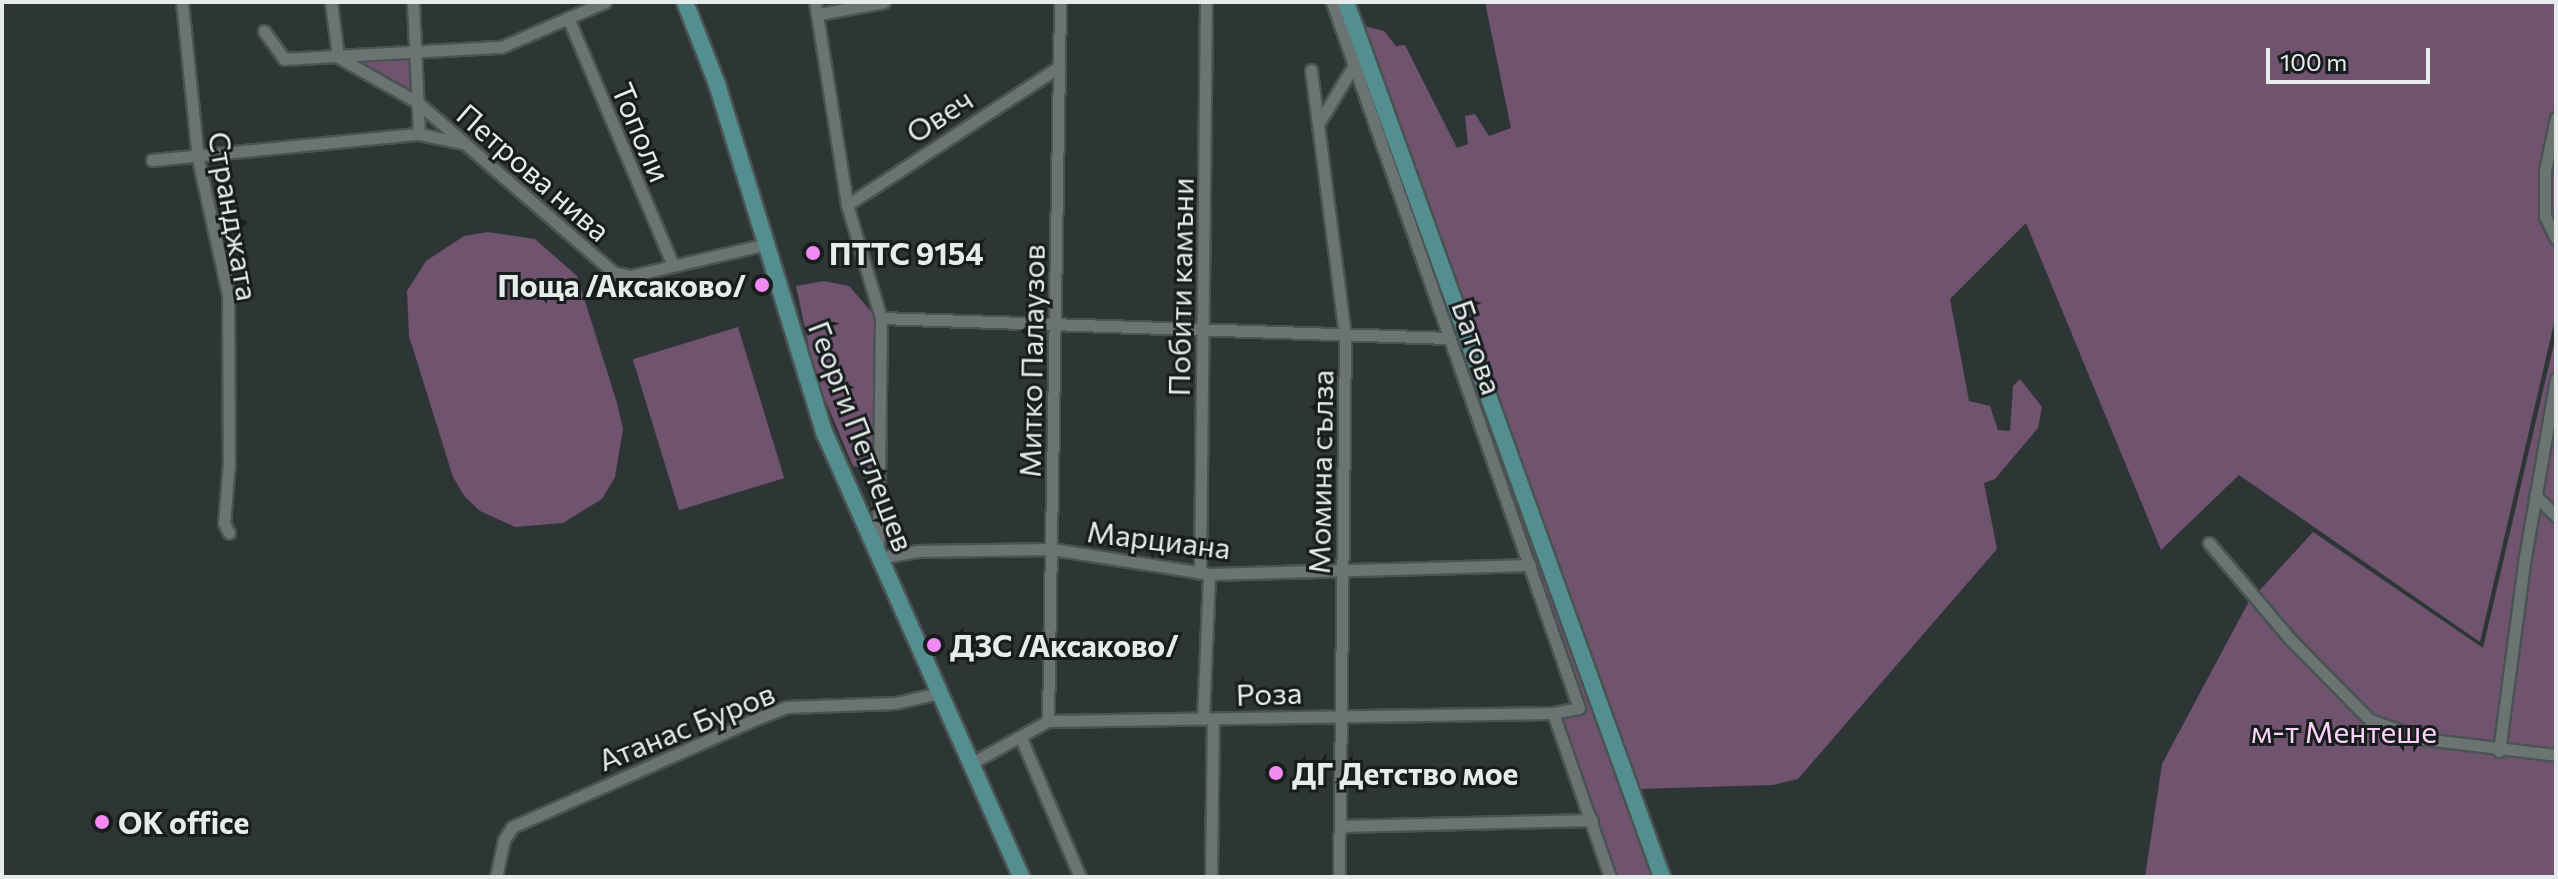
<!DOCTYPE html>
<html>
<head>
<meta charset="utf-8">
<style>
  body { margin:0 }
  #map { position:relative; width:2558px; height:879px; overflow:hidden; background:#2d3535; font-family:Commissioner,sans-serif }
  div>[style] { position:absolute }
  .green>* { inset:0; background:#6f536f; transform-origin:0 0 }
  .roads { filter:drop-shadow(2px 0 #4b5352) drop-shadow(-2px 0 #4b5352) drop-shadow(0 2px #4b5352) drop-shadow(0 -2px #4b5352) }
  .minor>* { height:11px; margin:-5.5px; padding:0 5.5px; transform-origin:5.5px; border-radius:5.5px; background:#6b7473 }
  .secondary>* { height:16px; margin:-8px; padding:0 8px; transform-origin:8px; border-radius:8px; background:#528f8e }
  .dots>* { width:22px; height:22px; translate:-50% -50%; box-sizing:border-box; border:4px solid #181c1c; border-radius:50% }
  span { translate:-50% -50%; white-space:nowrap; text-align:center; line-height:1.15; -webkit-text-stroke:6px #181c1c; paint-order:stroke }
  .street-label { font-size:30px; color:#e6ebeb }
  .poi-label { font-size:30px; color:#e6ebeb; font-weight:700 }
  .left { translate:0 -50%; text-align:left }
  .right { translate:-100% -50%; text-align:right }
  .park-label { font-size:30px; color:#fdd3fc }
  .frame { position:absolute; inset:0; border:4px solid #e6ebeb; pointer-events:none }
  .scale { position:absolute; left:2266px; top:48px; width:164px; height:36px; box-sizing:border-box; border:4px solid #e6ebeb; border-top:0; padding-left:10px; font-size:24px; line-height:28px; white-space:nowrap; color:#e6ebeb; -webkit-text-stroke:6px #181c1c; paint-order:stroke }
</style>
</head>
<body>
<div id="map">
  <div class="green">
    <div style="clip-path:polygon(1332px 2px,1342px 2px,1657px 877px,1610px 877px,1553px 713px,1579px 708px)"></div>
    <div style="clip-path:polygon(1485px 2px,2556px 2px,2556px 315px,2480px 642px,2239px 475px,2161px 550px,2026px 223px,1950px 299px,1969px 401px,1990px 406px,1998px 430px,2010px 431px,2013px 386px,2020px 379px,2042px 407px,2038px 428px,1995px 479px,1984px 483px,1997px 549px,1798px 779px,1773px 785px,1637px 789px,1364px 26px,1384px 31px,1396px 46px,1405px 45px,1457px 148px,1468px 144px,1465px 116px,1475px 114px,1489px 136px,1511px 128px)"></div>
    <div style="clip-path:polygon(415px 52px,417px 102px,338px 57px)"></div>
    <div style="clip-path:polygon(488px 232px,535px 239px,577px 276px,617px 403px,623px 429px,615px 477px,602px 499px,563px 523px,515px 527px,480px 511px,465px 497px,453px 477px,409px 336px,407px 291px,426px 261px,464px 236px)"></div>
    <div style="clip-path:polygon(824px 281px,849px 286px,875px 316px,872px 470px,853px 466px,815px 376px,796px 286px)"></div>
    <div style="left:738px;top:327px;width:158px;height:110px;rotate:73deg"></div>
    <div style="clip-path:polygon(2556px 335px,2556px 877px,2145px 877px,2162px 764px,2248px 603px,2313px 532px,2483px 648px)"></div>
  </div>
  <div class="roads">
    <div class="minor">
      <div style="left:182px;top:2px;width:158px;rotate:84.2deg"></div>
      <div style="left:198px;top:159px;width:138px;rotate:77.5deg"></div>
      <div style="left:228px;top:294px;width:168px;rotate:89.7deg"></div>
      <div style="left:229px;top:462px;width:61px;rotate:94.7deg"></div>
      <div style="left:224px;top:523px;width:11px;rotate:63deg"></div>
      <div style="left:331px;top:2px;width:55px;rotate:82.7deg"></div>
      <div style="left:338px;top:57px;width:91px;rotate:29.7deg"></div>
      <div style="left:417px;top:102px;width:259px;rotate:40.9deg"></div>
      <div style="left:613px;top:272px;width:17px;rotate:13deg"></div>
      <div style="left:630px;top:276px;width:140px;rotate:-13.2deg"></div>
      <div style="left:413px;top:2px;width:132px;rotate:87.4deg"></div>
      <div style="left:815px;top:2px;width:206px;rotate:81deg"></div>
      <div style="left:847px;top:205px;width:118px;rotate:73.3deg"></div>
      <div style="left:881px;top:318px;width:240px;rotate:90.7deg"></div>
      <div style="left:878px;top:558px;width:39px;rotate:-10deg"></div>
      <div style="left:916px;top:551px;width:136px;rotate:-0.8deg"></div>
      <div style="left:1052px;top:549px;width:159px;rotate:9deg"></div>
      <div style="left:1209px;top:574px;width:321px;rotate:-1.6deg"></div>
      <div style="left:819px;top:14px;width:66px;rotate:-10.5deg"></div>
      <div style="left:568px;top:18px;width:268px;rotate:67deg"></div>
      <div style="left:264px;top:31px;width:34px;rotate:54deg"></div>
      <div style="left:284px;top:59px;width:217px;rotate:-3.2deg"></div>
      <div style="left:501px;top:47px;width:113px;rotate:-23.4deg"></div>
      <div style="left:1311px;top:70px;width:266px;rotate:82.7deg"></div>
      <div style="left:1345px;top:334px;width:543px;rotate:90.63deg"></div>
      <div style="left:2556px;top:118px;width:53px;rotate:101.9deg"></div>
      <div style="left:2545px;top:170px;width:46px;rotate:90deg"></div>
      <div style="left:2545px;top:216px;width:25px;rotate:64deg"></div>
      <div style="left:1320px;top:121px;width:66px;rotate:-58.7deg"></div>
      <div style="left:152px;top:160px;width:268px;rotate:-5.6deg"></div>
      <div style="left:419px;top:134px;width:45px;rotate:11.6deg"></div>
      <div style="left:847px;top:205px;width:253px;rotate:-33.1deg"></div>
      <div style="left:881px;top:318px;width:568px;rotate:2.02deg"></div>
      <div style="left:2535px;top:495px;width:30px;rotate:45deg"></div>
      <div style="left:2209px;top:543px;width:127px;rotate:49.8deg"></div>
      <div style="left:2291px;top:640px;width:112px;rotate:45.4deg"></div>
      <div style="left:2370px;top:720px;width:57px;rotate:19.4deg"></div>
      <div style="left:2424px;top:739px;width:133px;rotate:6.9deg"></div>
      <div style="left:1200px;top:573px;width:571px;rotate:-89.4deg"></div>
      <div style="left:1553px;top:713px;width:174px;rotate:70.8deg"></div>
      <div style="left:1203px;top:719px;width:145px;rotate:-87.6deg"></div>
      <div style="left:1048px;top:721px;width:719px;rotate:-89.04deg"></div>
      <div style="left:1021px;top:738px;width:151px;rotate:67deg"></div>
      <div style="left:2499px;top:751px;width:196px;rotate:-82.4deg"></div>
      <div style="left:2525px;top:557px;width:181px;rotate:-80.1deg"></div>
      <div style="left:970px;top:764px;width:89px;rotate:-28.9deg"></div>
      <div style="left:1048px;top:721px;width:505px;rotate:-0.91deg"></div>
      <div style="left:1553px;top:713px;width:26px;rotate:-11deg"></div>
      <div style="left:1579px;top:708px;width:748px;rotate:-109.28deg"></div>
      <div style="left:1340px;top:826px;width:252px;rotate:-1.4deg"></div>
      <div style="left:496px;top:877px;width:38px;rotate:-78deg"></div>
      <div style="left:504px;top:840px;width:15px;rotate:-58deg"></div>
      <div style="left:512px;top:827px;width:269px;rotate:-23.9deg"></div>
      <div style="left:758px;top:718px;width:31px;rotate:-21deg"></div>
      <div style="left:787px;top:707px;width:108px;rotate:-2.1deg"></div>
      <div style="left:895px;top:703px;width:45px;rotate:-12.8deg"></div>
      <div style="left:1211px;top:877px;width:158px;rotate:-89.3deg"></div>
    </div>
    <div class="secondary">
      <div style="left:685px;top:2px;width:88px;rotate:68.7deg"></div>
      <div style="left:717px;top:84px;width:366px;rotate:72.9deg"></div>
      <div style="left:825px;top:434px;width:484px;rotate:66.1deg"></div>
      <div style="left:1346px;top:2px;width:930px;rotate:70.14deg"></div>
    </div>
  </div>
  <div class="dots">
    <div style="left:813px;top:253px;background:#f28af3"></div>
    <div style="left:762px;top:285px;background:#f28af3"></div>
    <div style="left:934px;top:645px;background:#f28af3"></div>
    <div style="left:1276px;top:773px;background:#f28af3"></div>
    <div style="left:102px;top:822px;background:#f28af3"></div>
  </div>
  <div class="street-label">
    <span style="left:939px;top:115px;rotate:-33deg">Овеч</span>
    <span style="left:642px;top:132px;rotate:67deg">Тополи</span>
    <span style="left:534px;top:172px;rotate:41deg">Петрова нива</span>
    <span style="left:234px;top:216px;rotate:80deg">Странджата</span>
    <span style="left:1180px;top:287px;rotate:-89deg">Побити камъни</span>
    <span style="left:1478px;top:347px;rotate:71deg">Батова</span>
    <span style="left:1031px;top:361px;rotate:-89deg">Митко Палаузов</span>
    <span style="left:862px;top:436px;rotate:69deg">Георги Петлешев</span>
    <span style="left:1320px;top:472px;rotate:-89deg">Момина сълза</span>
    <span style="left:1159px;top:539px;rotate:7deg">Марциана</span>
    <span style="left:1269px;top:693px;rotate:-2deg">Роза</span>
    <span style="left:686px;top:726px;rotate:-22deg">Атанас Буров</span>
  </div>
  <div class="poi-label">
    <span class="left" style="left:829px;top:253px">ПТТС 9154</span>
    <span class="right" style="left:746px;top:285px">Поща /Аксаково/</span>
    <span class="left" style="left:950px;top:645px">ДЗС /Аксаково/</span>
    <span class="left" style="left:1292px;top:773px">ДГ Детство мое</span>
    <span class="left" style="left:118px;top:822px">OK office</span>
  </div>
  <div class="park-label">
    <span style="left:2344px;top:731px">м-т Ментeше</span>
  </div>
  <div class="frame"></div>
  <div class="scale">100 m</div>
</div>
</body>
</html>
